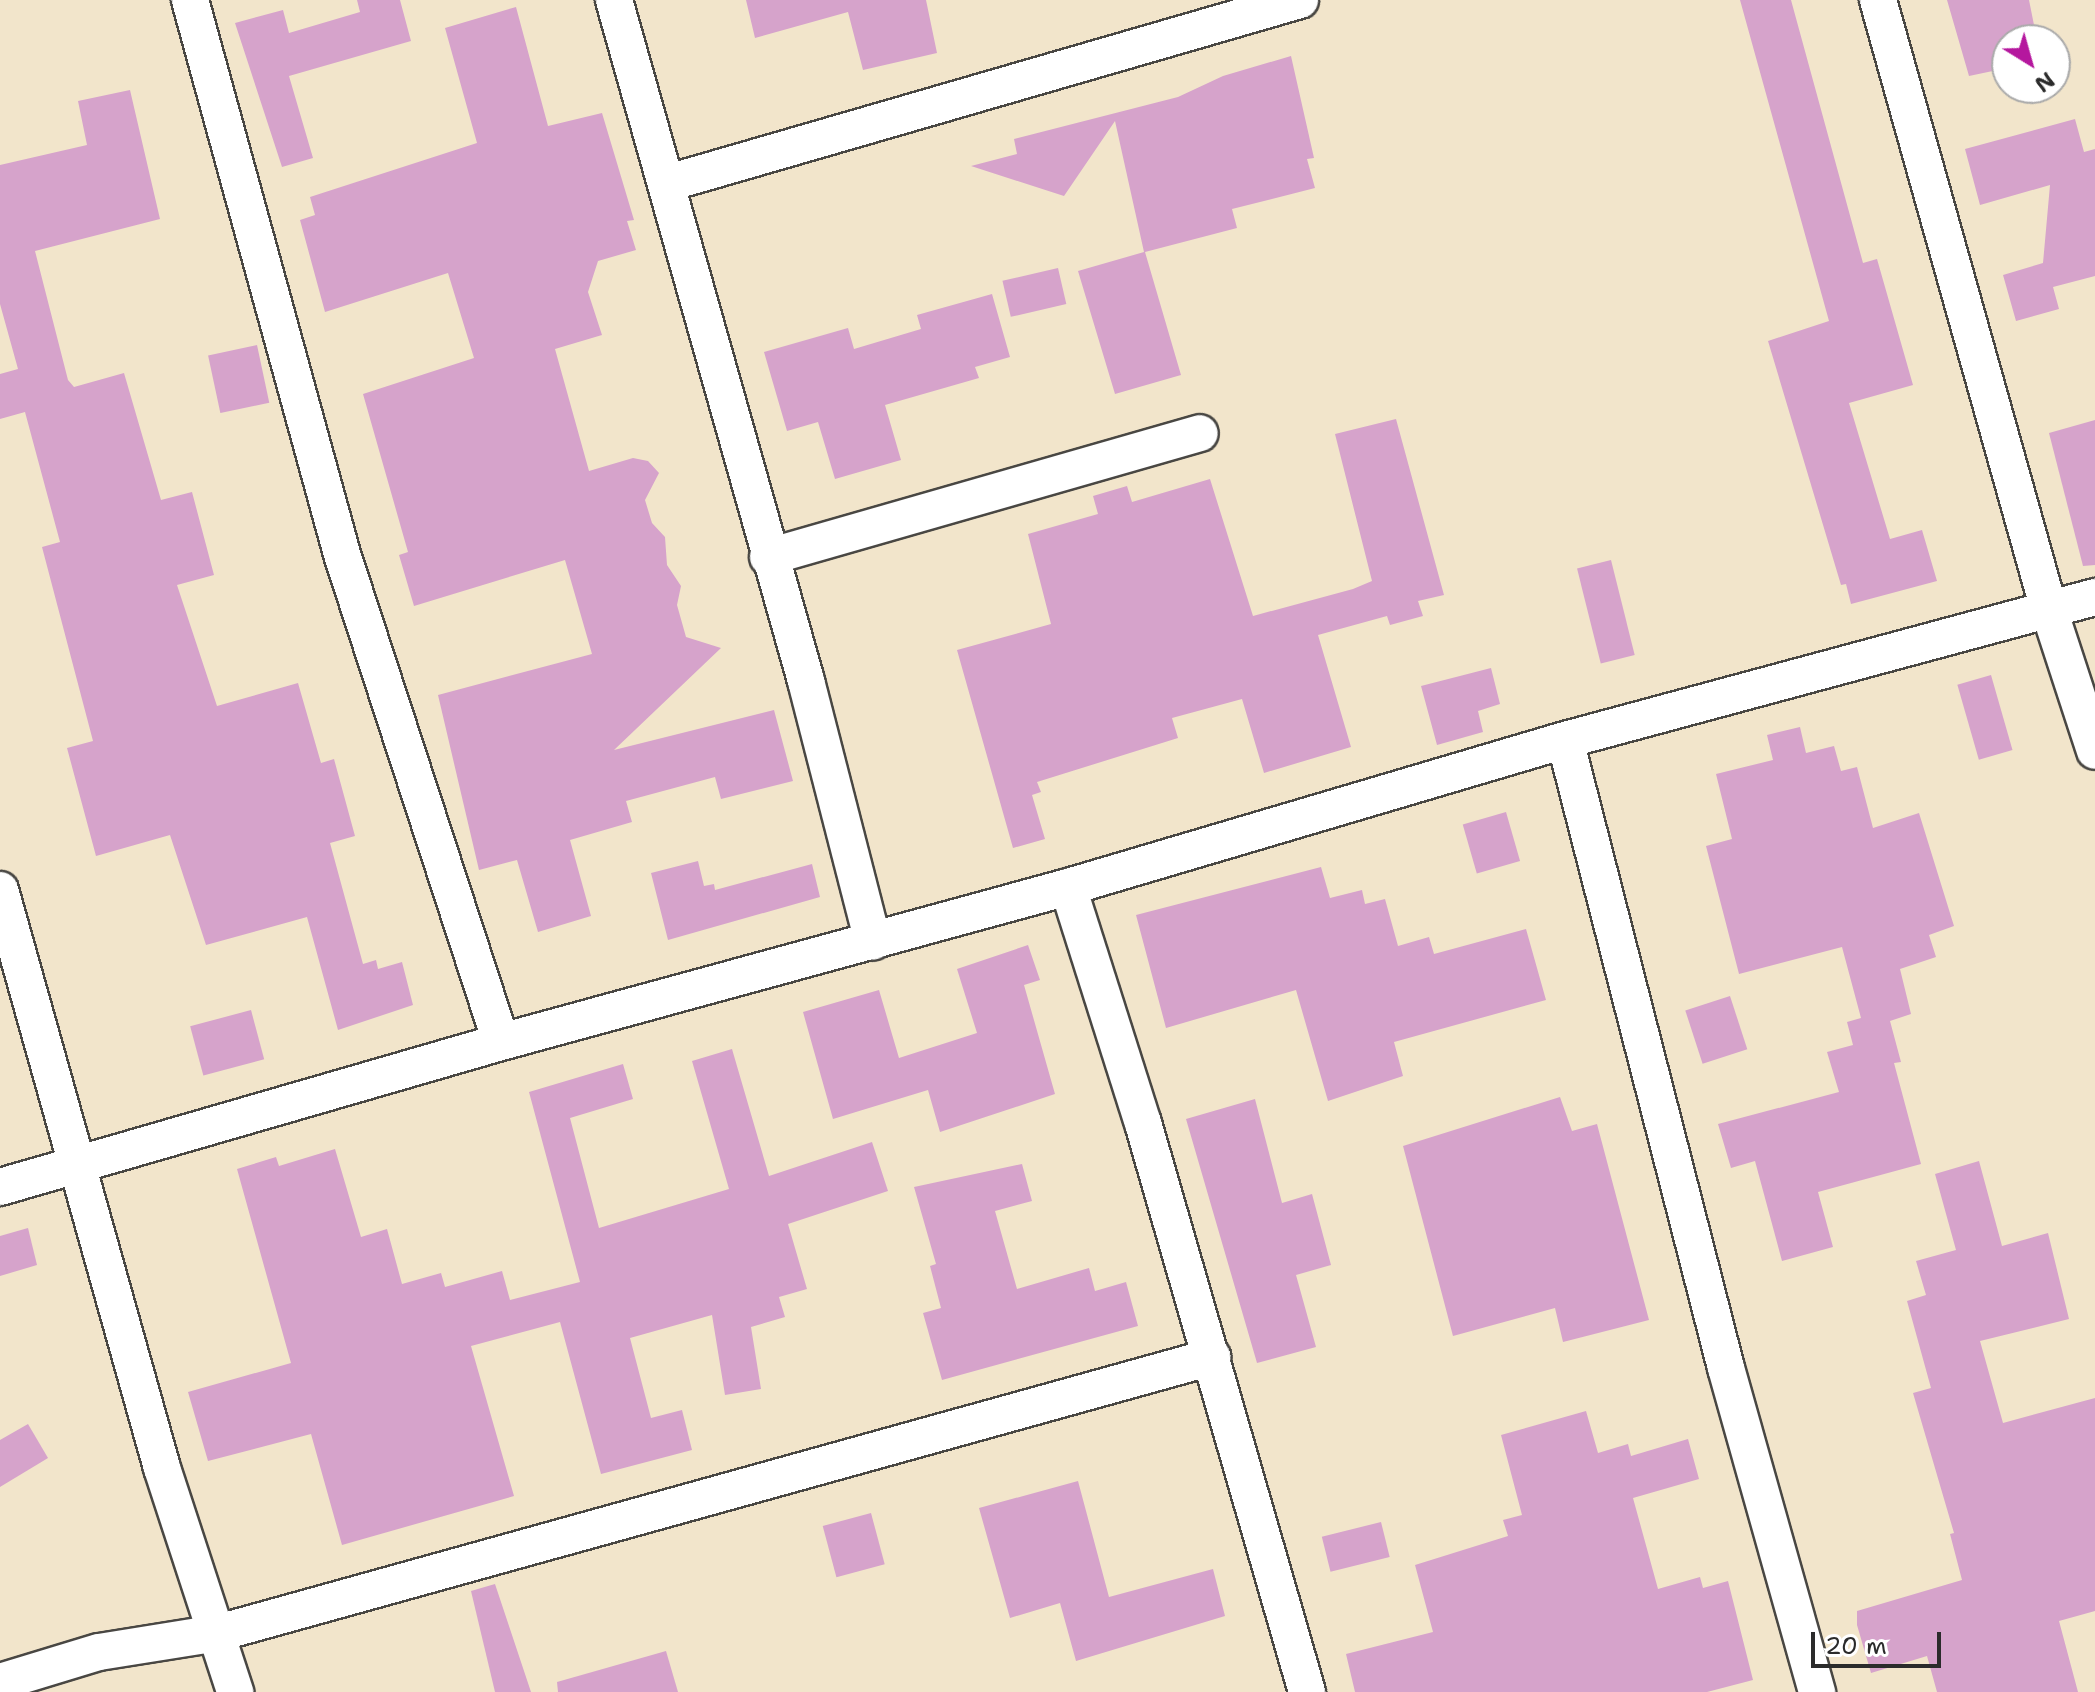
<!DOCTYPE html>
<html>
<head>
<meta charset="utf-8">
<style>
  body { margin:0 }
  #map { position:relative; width:2095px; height:1692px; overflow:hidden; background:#f2e5cb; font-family:"Shantell Sans",sans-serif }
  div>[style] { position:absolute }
  .building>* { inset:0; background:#d6a3cb; transform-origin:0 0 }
  .roads { filter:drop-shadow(2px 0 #494743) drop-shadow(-2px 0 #494743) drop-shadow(0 2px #494743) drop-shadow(0 -2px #494743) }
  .minor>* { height:36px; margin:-18px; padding:0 18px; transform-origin:18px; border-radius:18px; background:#fff }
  span { translate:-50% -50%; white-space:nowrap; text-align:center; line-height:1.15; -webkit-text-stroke:6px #fff; paint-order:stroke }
  .north { position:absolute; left:1991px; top:24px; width:80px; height:80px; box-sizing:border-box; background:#fff; border:2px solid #aaa; border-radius:50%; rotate:143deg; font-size:22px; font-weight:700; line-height:32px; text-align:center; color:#2b2b2b }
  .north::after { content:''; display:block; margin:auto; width:28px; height:36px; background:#b5179e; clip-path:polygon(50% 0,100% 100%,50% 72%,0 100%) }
  .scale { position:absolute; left:1811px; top:1632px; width:130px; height:36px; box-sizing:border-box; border:4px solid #2b2b2b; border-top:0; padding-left:10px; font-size:24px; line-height:28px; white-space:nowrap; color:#2b2b2b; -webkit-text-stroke:6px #fff; paint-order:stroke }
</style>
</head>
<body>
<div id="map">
  <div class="building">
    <div style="clip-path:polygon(357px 0,400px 0,411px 41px,289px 76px,313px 158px,282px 167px,235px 23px,283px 10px,289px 33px,360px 12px)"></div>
    <div style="clip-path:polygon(746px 0,926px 0,937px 53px,863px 70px,848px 12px,755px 38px)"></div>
    <div style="clip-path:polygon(1740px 0,1791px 0,1863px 263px,1877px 259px,1913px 385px,1849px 403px,1890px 539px,1922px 530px,1937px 581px,1851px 604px,1846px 584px,1841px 585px,1768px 341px,1829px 321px)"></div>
    <div style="clip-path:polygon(1947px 0,2029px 0,2037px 40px,2007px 40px,2007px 68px,1969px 76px)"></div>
    <div style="clip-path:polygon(516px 7px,548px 126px,602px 113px,634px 220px,627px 221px,636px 250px,598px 261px,588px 292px,602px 335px,555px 349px,589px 471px,633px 458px,648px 461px,659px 473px,645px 500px,652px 523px,665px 537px,667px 565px,681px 586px,677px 605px,686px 637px,721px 648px,614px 750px,774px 710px,793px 781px,721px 799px,715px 777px,626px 801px,632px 822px,570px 840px,591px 916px,538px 932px,517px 860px,479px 870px,438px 695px,592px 654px,565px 560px,414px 606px,399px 555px,408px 552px,363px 394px,474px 358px,448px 273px,325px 312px,300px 220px,315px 215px,310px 197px,477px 143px,445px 28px)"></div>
    <div style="clip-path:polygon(1291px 56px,1314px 158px,1307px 159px,1315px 188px,1232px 209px,1237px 228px,1145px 252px,1181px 375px,1115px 394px,1078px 271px,1144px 252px,1115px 121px,1064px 196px,971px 166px,1017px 154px,1014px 139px,1178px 97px,1223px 76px)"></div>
    <div style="clip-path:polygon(130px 90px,160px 219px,35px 251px,68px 380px,74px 387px,124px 373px,161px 500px,192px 492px,214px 575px,177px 585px,217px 706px,298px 683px,321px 763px,334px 759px,355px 836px,330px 843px,363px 964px,376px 960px,378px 969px,402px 962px,413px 1005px,338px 1030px,307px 917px,206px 945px,170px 835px,96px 856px,67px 748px,93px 741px,42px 547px,60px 542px,25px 412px,0 419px,0 374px,18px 369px,0 304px,0 165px,87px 145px,78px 101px)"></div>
    <div style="clip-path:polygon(2075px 119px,2084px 152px,2095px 149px,2095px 276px,2053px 287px,2059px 309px,2016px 321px,2003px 275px,2043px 263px,2050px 185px,1980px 205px,1965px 149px)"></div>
    <div style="left:1058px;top:268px;width:37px;height:57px;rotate:77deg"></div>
    <div style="clip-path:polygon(992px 294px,1010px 357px,975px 367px,979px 378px,885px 405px,901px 460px,835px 479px,818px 422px,787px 431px,764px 352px,848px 328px,854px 349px,921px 329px,917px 315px)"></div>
    <div style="left:257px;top:345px;width:59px;height:50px;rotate:78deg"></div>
    <div style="clip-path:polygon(1396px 419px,1444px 595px,1418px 601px,1423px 616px,1390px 625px,1387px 616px,1318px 635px,1351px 747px,1264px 773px,1242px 699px,1172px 718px,1178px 738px,1037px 782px,1041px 792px,1032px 795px,1045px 839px,1013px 848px,957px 650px,1051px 624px,1028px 534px,1098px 514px,1093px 496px,1127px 486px,1132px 502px,1210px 479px,1253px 616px,1353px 589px,1372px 581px,1335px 434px)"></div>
    <div style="clip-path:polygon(2095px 420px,2095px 565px,2083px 566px,2049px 433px)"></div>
    <div style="left:1611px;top:560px;width:98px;height:35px;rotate:76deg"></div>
    <div style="clip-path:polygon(1491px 668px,1500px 704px,1478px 711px,1483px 732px,1437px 745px,1421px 686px)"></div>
    <div style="left:1991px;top:675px;width:78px;height:35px;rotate:74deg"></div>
    <div style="clip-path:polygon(1800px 727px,1806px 753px,1834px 746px,1841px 771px,1857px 767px,1873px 828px,1919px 813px,1954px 926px,1929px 935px,1936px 957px,1900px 969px,1911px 1014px,1890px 1021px,1901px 1062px,1894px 1063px,1921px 1164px,1818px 1192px,1833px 1247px,1782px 1261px,1755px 1161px,1731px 1168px,1718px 1124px,1839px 1092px,1827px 1052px,1853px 1045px,1847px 1022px,1861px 1018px,1842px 947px,1739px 974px,1706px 846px,1732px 839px,1716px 774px,1773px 760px,1767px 735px)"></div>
    <div style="left:1506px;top:812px;width:51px;height:45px;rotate:74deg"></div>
    <div style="clip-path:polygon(698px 861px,704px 886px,714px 884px,715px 890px,812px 864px,820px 897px,668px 940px,651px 873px)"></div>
    <div style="clip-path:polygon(1321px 867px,1330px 898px,1362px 890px,1365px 904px,1385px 899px,1398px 946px,1429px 937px,1434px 954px,1526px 929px,1546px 1000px,1394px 1042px,1403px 1076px,1328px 1101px,1296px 990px,1166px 1028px,1136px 915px)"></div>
    <div style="clip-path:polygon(1028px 945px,1040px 980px,1024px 985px,1055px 1094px,940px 1132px,928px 1090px,833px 1119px,803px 1012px,879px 990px,899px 1058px,977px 1033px,957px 969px)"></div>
    <div style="left:1730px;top:996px;width:56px;height:47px;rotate:72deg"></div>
    <div style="left:251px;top:1010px;width:51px;height:63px;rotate:75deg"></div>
    <div style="clip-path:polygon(732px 1049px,769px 1176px,872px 1142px,888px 1191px,788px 1224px,807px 1289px,779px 1297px,785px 1317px,751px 1327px,761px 1389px,725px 1395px,712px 1315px,630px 1338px,651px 1418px,682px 1410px,692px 1450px,601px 1474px,560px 1322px,471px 1346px,514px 1496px,342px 1545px,311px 1434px,208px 1461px,188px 1392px,291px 1363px,237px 1169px,276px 1157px,279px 1166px,335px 1149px,361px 1237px,387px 1229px,402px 1284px,441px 1273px,445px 1287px,502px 1271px,510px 1300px,580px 1282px,529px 1092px,623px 1064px,633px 1099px,570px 1118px,599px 1228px,729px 1189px,692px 1061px)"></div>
    <div style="clip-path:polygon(1560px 1097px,1572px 1131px,1597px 1124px,1649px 1320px,1563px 1342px,1555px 1308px,1453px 1336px,1403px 1146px)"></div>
    <div style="clip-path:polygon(1255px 1099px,1282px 1203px,1312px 1194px,1331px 1265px,1296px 1275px,1316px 1347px,1257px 1363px,1186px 1119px)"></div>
    <div style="clip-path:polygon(1979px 1161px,2002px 1246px,2048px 1233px,2069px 1319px,1980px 1341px,2003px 1423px,2095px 1398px,2095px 1611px,2059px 1621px,2078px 1692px,1937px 1692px,1927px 1656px,1871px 1673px,1857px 1625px,1857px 1611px,1962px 1580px,1950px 1534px,1954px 1533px,1913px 1393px,1931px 1388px,1907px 1301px,1926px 1295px,1916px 1261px,1956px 1250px,1935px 1174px)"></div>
    <div style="clip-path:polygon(1022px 1164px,1032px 1201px,995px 1211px,1017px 1289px,1089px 1268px,1095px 1291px,1126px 1282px,1138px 1326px,942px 1380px,923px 1313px,941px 1308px,930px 1266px,936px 1264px,914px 1187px)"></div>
    <div style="clip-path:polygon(28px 1228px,37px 1265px,0 1276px,0 1236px)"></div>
    <div style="clip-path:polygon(1586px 1411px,1598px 1453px,1628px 1444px,1631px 1456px,1688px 1439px,1699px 1479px,1633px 1498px,1658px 1589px,1700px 1577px,1703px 1588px,1728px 1581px,1753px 1680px,1707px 1692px,1355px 1692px,1346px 1654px,1433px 1632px,1415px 1565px,1508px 1536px,1503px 1520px,1522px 1515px,1501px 1435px)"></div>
    <div style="clip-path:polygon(28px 1424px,48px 1458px,0 1487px,0 1440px)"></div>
    <div style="clip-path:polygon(1078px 1481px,1109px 1597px,1213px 1569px,1225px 1616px,1076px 1661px,1060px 1603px,1010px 1618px,979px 1508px)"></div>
    <div style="left:871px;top:1513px;width:53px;height:50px;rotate:75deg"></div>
    <div style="left:1381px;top:1522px;width:36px;height:61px;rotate:76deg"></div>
    <div style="clip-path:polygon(495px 1584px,531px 1692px,495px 1692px,471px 1591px)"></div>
    <div style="clip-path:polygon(666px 1651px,678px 1692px,558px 1692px,557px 1682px)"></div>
  </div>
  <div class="roads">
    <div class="minor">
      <div style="left:190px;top:0;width:574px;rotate:74.66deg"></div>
      <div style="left:342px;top:554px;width:513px;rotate:71.95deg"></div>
      <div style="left:614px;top:0;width:708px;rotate:74.25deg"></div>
      <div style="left:806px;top:681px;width:269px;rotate:75.6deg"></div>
      <div style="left:1878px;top:0;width:634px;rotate:74.34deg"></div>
      <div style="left:2049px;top:610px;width:148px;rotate:71.9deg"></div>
      <div style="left:668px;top:183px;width:658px;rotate:-16.15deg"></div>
      <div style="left:768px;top:557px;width:449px;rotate:-16deg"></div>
      <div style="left:1565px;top:740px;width:648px;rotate:75.62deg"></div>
      <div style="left:1726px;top:1368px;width:337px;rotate:74.3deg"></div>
      <div style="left:1068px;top:887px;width:248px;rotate:72.4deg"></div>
      <div style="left:1143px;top:1123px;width:592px;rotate:73.92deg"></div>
      <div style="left:0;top:890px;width:600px;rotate:74.34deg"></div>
      <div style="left:162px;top:1468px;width:236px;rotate:71.9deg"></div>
      <div style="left:0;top:1187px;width:522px;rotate:-16.14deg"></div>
      <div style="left:501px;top:1042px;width:588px;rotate:-15.29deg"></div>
      <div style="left:1068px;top:887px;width:518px;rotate:-16.48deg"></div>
      <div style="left:1565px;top:740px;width:549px;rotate:-15.1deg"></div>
      <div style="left:0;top:1682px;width:103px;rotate:-16.9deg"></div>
      <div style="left:99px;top:1652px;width:121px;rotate:-9.1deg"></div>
      <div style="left:218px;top:1633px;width:1032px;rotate:-15.52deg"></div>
    </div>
  </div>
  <div class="north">N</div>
  <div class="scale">20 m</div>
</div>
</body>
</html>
